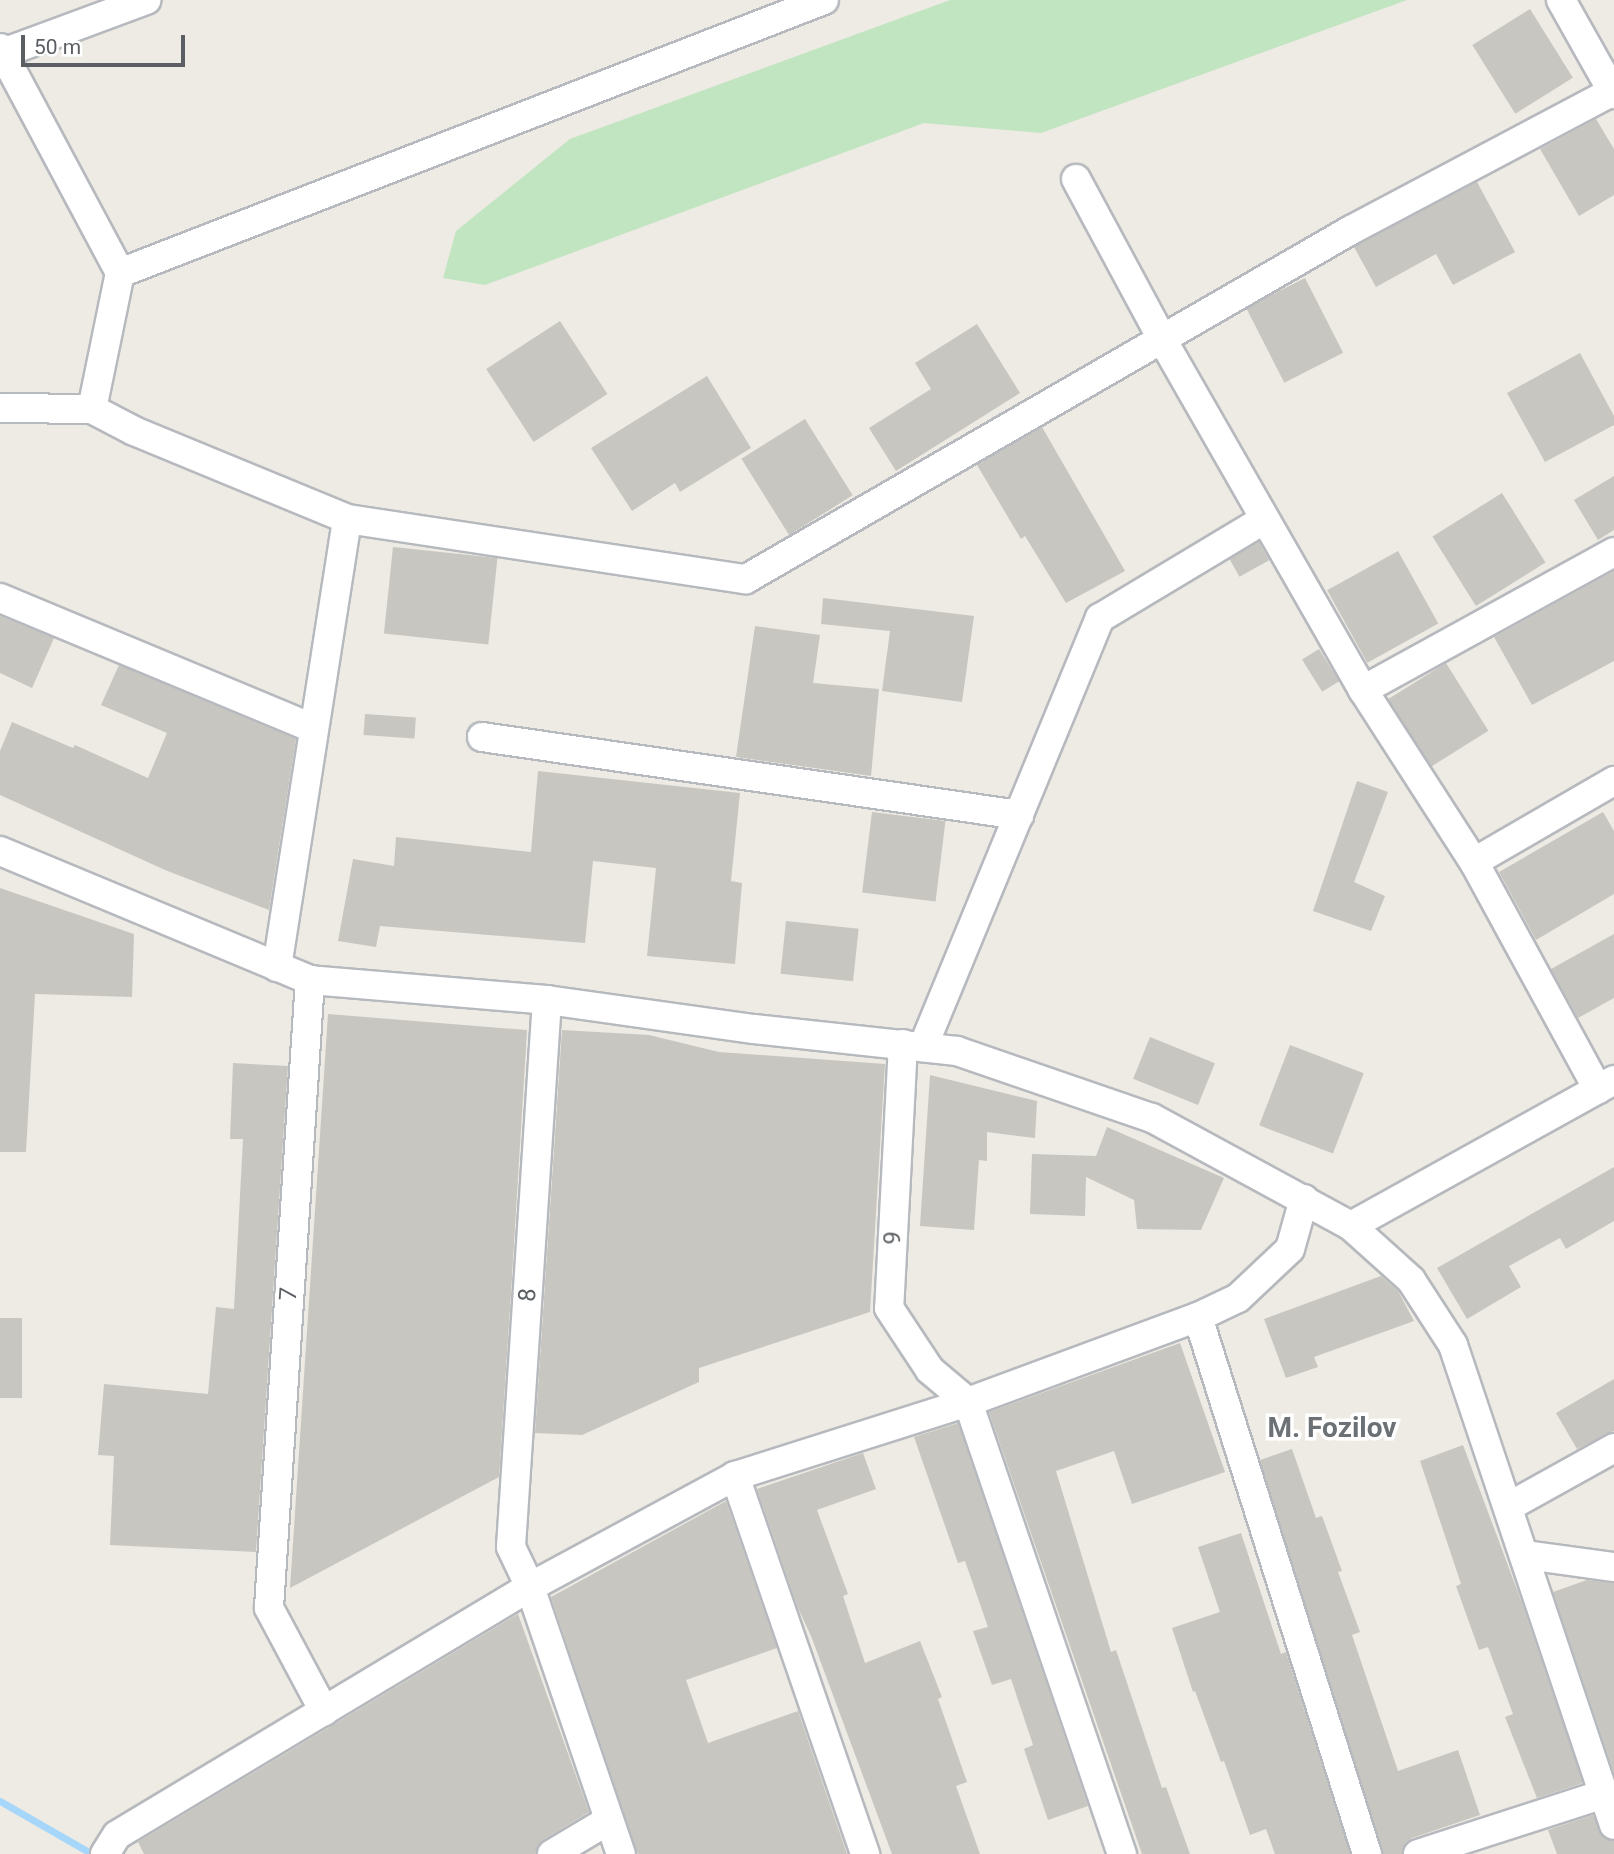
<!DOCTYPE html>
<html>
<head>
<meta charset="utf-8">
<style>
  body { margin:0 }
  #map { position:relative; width:1614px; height:1854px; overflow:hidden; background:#edebe3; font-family:Roboto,sans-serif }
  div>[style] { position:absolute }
  .green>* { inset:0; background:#c1e4c1 }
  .stream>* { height:7px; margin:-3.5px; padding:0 3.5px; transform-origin:3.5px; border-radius:3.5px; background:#a6d7fb }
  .building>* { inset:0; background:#c8c6c0; transform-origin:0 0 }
  .roads { filter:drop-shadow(2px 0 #b6b9bd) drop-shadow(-2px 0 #b6b9bd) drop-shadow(0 2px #b6b9bd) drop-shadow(0 -2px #b6b9bd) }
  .minor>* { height:28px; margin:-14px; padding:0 14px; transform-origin:14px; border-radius:14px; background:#fff }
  span { translate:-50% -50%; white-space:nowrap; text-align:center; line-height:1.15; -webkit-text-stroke:7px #fff; paint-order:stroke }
  .street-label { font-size:24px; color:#5b5f63 }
  .quarter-label { font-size:28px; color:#6c7175; font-weight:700 }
  .scale { position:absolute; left:21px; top:35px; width:164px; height:32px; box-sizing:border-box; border:4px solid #5b5f63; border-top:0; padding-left:9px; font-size:21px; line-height:24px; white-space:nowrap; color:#5b5f63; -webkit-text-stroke:5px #fff; paint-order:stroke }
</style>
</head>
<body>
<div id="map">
  <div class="green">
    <div style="clip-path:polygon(950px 0,1407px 0,1041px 133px,924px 123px,485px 285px,443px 278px,456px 231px,570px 139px)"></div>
  </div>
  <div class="stream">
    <div style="left:0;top:1801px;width:106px;rotate:29.9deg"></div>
  </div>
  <div class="building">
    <div style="left:1530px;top:9px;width:81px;height:68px;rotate:58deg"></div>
    <div style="clip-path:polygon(1596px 119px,1614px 149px,1614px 195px,1579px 216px,1540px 149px)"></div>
    <div style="clip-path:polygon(1477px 182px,1515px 252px,1453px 285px,1436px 254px,1376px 287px,1354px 247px)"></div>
    <div style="left:1305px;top:278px;width:84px;height:66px;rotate:63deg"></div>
    <div style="left:560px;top:321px;width:87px;height:88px;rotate:57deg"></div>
    <div style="clip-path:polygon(977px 324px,1020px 393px,896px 471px,869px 428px,931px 389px,915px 363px)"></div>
    <div style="clip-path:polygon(1580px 353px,1614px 416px,1614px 425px,1545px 462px,1507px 393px)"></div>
    <div style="clip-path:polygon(707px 376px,751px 448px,680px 492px,675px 483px,632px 511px,591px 448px)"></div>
    <div style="left:805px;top:419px;width:90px;height:75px;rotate:58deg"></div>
    <div style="clip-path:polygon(1042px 427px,1125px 571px,1066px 603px,1025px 536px,1021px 539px,977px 465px)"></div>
    <div style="clip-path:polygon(1614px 476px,1614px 530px,1598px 540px,1574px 500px)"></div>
    <div style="left:1502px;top:493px;width:82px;height:82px;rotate:58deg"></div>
    <div style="left:1259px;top:542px;width:21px;height:34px;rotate:61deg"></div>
    <div style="left:393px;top:547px;width:105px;height:87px;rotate:6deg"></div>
    <div style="left:1398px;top:551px;width:83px;height:81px;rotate:61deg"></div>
    <div style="clip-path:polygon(1614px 571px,1614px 661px,1532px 705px,1494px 637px)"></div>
    <div style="clip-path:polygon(823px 598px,974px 616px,962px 702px,882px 691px,890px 631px,821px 624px)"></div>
    <div style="clip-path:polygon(0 616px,54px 638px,32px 688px,0 673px)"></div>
    <div style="clip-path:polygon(755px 626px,820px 635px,813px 683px,879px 689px,871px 776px,736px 757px)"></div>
    <div style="left:1319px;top:649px;width:38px;height:20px;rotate:58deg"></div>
    <div style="left:1446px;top:663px;width:80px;height:68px;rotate:58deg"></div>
    <div style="clip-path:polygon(119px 665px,296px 739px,269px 910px,165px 870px,0 795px,0 751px,12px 722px,73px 748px,75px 745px,148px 778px,167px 733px,101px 705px)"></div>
    <div style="left:365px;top:714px;width:51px;height:21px;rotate:4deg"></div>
    <div style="clip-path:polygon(538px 771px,740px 793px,731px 881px,742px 883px,735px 964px,647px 956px,656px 868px,593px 861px,585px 943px,380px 926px,376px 947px,338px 941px,353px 859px,394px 866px,396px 837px,531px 852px)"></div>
    <div style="clip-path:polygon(1357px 781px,1388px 792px,1354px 882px,1385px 896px,1371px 931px,1313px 911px)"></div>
    <div style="left:872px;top:812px;width:74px;height:81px;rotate:7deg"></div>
    <div style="clip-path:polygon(1603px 812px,1614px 831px,1614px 894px,1536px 940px,1499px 872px)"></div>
    <div style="clip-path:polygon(0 888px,134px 934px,132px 997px,35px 994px,26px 1152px,0 1152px)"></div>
    <div style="left:786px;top:921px;width:73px;height:53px;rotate:6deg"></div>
    <div style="clip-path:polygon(1614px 934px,1614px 998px,1578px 1018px,1551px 969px)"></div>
    <div style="clip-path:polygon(328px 1014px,527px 1030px,511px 1293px,499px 1477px,290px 1588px)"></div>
    <div style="clip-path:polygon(562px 1030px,649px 1035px,719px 1052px,885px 1064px,870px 1312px,699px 1368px,699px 1382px,582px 1435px,535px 1433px)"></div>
    <div style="left:1150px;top:1037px;width:70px;height:45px;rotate:22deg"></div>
    <div style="left:1290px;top:1045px;width:79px;height:86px;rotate:21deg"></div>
    <div style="clip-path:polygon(233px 1063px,288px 1066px,256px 1552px,110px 1545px,114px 1456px,98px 1455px,104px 1384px,208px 1394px,216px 1307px,234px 1309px,243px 1139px,230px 1139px)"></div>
    <div style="clip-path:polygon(930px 1075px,1037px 1101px,1035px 1138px,987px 1132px,987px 1161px,979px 1160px,974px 1230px,920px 1226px)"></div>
    <div style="clip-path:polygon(1107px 1127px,1224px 1178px,1201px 1230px,1137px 1229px,1134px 1200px,1086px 1177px,1085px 1216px,1030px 1214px,1032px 1154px,1096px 1156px)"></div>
    <div style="clip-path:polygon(1614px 1167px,1614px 1221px,1566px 1249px,1560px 1238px,1509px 1266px,1521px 1287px,1467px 1319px,1437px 1268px)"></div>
    <div style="clip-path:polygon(1381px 1276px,1398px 1291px,1414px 1321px,1314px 1357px,1318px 1367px,1286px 1378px,1264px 1319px)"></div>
    <div style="left:0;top:1318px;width:22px;height:80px"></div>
    <div style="clip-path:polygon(1180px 1343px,1225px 1472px,1132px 1504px,1114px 1451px,1056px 1471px,1111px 1652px,1116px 1650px,1162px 1788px,1166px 1787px,1190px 1854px,1142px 1854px,989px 1412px)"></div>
    <div style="clip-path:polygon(1614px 1379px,1614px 1431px,1577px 1449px,1556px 1413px)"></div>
    <div style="clip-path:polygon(958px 1423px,1088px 1806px,1048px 1820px,1024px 1749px,1033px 1745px,1011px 1679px,992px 1685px,973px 1631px,988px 1627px,965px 1561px,958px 1563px,914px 1437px)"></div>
    <div style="clip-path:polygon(1463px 1445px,1522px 1603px,1583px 1783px,1537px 1798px,1505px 1717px,1513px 1714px,1488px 1647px,1479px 1650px,1456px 1586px,1461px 1584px,1420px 1461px)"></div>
    <div style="clip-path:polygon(1292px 1449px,1316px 1518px,1322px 1516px,1342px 1571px,1338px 1572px,1360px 1632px,1352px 1635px,1398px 1771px,1458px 1750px,1480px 1815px,1412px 1838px,1405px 1843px,1402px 1854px,1383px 1854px,1260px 1460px)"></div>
    <div style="clip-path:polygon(863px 1453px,876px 1489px,817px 1510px,848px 1594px,843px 1596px,865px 1663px,920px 1641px,942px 1697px,938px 1699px,967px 1782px,956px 1786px,980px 1854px,892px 1854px,811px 1636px,798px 1608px,757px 1489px)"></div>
    <div style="clip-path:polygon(726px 1501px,777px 1648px,686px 1680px,708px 1743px,798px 1711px,847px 1854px,638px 1854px,551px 1597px)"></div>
    <div style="clip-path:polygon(1241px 1533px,1281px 1654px,1286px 1652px,1350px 1854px,1275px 1854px,1266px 1829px,1250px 1835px,1224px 1761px,1221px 1762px,1195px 1691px,1193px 1692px,1172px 1628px,1220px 1612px,1198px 1547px)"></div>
    <div style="clip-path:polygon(1587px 1580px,1614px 1583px,1614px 1773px,1553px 1592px)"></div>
    <div style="clip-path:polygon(518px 1614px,589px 1812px,543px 1840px,535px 1854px,144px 1854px,138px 1842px)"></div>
    <div style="clip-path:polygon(1593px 1815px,1603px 1837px,1614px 1841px,1614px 1854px,1557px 1854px,1548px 1830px)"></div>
  </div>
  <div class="roads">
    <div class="minor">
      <div style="left:1561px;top:0;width:108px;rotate:60.6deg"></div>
      <div style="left:0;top:48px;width:255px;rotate:61.9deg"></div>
      <div style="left:3px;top:53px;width:153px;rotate:-20.3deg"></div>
      <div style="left:1076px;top:179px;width:182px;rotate:61.7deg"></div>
      <div style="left:1162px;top:339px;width:404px;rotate:60.2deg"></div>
      <div style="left:1363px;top:690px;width:205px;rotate:57.2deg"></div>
      <div style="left:1474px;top:862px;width:259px;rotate:61.4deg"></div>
      <div style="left:0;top:408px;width:92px;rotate:0.6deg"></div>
      <div style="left:92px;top:409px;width:139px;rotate:-78.4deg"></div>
      <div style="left:120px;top:273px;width:755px;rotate:-21.2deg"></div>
      <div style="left:92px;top:409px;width:47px;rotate:27.6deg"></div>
      <div style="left:134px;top:431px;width:230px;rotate:22.4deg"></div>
      <div style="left:347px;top:519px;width:403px;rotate:8.6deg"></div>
      <div style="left:746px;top:579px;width:698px;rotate:-29.98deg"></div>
      <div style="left:1351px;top:230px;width:297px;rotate:-27.9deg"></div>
      <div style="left:0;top:598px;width:339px;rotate:22.6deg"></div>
      <div style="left:1363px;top:690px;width:286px;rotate:-28.8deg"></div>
      <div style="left:482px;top:737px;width:543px;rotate:8.26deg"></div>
      <div style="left:0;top:851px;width:336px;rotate:22.6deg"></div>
      <div style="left:310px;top:980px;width:238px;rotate:4.8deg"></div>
      <div style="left:547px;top:1000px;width:209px;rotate:8deg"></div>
      <div style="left:754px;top:1029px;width:204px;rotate:6.2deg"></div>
      <div style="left:957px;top:1051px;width:206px;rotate:19deg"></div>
      <div style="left:1152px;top:1118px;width:226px;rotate:28.5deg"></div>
      <div style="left:1351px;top:1226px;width:81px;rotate:42deg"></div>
      <div style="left:1411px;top:1280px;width:77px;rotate:57.1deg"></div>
      <div style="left:1453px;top:1345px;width:506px;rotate:71.46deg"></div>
      <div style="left:1474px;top:862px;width:162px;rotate:-30.1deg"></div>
      <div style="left:277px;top:967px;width:453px;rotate:-81.1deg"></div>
      <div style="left:310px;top:980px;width:629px;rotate:93.74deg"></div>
      <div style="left:269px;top:1608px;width:117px;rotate:61.9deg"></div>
      <div style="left:547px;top:1000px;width:548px;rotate:93.77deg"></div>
      <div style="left:511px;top:1547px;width:44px;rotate:64.6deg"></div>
      <div style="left:530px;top:1587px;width:282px;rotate:71.2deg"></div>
      <div style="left:903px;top:1044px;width:264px;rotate:93deg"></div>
      <div style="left:889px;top:1308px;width:74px;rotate:56.5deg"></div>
      <div style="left:930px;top:1370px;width:50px;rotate:40.1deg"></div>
      <div style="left:968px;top:1402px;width:478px;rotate:71.2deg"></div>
      <div style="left:923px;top:1047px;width:464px;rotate:-67.6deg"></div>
      <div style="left:1100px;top:618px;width:192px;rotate:-31deg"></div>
      <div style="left:1351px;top:1226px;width:301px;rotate:-29deg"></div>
      <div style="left:1198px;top:1317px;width:563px;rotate:72.53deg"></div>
      <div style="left:735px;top:1476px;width:400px;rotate:71deg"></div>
      <div style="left:1508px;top:1507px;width:121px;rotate:-29.1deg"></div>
      <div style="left:1526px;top:1555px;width:89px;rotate:7.8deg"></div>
      <div style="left:105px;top:1854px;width:22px;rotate:-58deg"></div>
      <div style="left:117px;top:1835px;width:482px;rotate:-31deg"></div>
      <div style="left:530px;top:1587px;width:233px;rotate:-28.4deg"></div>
      <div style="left:735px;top:1476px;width:244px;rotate:-17.6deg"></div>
      <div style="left:968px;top:1402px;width:245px;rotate:-20.3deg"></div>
      <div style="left:1198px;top:1317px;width:44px;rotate:-25.4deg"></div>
      <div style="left:1238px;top:1298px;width:71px;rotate:-43.3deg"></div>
      <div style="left:1290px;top:1249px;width:52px;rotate:-74.4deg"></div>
      <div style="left:552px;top:1854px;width:66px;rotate:-30.8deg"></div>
      <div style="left:1418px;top:1854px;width:195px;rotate:-17.9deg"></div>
    </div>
  </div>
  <div class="street-label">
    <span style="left:893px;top:1238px;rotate:-87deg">9</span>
    <span style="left:289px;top:1294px;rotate:-86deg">7</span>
    <span style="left:528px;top:1295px;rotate:-86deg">8</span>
  </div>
  <div class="quarter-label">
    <span style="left:1332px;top:1428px">M. Fozilov</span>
  </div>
  <div class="scale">50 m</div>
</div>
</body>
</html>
